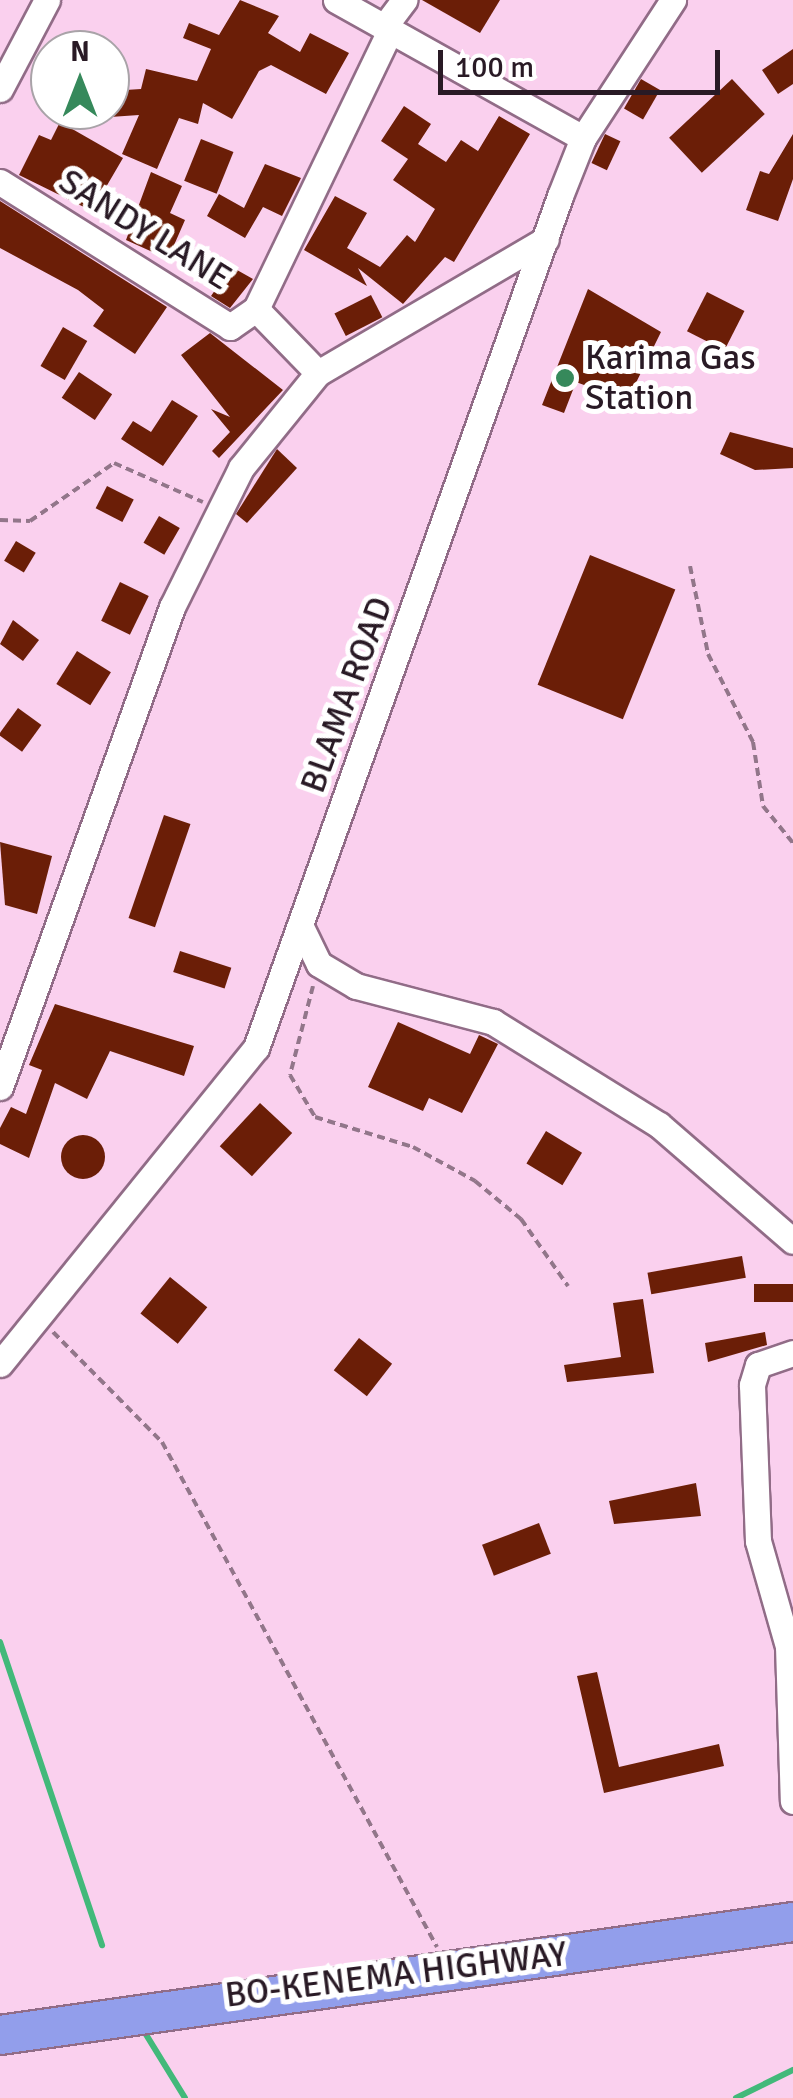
<!DOCTYPE html>
<html>
<head>
<meta charset="utf-8">
<style>
  body { margin:0 }
  #map { position:relative; width:793px; height:2098px; overflow:hidden; background:#fad0ee; font-family:Signika,sans-serif }
  div>[style] { position:absolute }
  .stream>* { height:6px; margin:-3px; padding:0 3px; transform-origin:3px; border-radius:3px; background:#42b97a }
  .building>* { inset:0; background:#6b1e07; transform-origin:0 0 }
  .round { border-radius:50% }
  .path>* { height:4px; margin-top:-2px; transform-origin:0; background:repeating-linear-gradient(90deg,#92768a 0 8px,transparent 0 13px) }
  .roads { filter:drop-shadow(2px 0 #916c87) drop-shadow(-2px 0 #916c87) drop-shadow(0 2px #916c87) drop-shadow(0 -2px #916c87) }
  .minor>* { height:25px; margin:-12.5px; padding:0 12.5px; transform-origin:12.5px; border-radius:12.5px; background:#fff }
  .highway>* { height:38px; margin:-19px; padding:0 19px; transform-origin:19px; border-radius:19px; background:#929eeb }
  .dots>* { width:28px; height:28px; translate:-50% -50%; box-sizing:border-box; border:5px solid #fff; border-radius:50% }
  span { translate:-50% -50%; white-space:nowrap; text-align:center; line-height:1.15; -webkit-text-stroke:10px #fff; paint-order:stroke }
  .street-label { font-size:35px; color:#291a25 }
  .poi-label { font-size:35px; color:#291a25 }
  .left { translate:0 -50%; text-align:left }
  .north { position:absolute; left:30px; top:30px; width:100px; height:100px; box-sizing:border-box; background:#fff; border:2px solid #a9a3a8; border-radius:50%; rotate:0deg; font-size:28px; font-weight:700; line-height:40px; text-align:center; color:#291a25 }
  .north::after { content:''; display:block; margin:auto; width:35px; height:45px; background:#36895b; clip-path:polygon(50% 0,100% 100%,50% 72%,0 100%) }
  .scale { position:absolute; left:438px; top:50px; width:282px; height:45px; box-sizing:border-box; border:5px solid #291a25; border-top:0; padding-left:12px; font-size:30px; line-height:35px; white-space:nowrap; color:#291a25; -webkit-text-stroke:8px #fff; paint-order:stroke }
</style>
</head>
<body>
<div id="map">
  <div class="stream">
    <div style="left:0;top:1642px;width:320px;rotate:71.4deg"></div>
    <div style="left:142px;top:2028px;width:82px;rotate:58.4deg"></div>
    <div style="left:736px;top:2098px;width:64px;rotate:-26.2deg"></div>
  </div>
  <div class="building">
    <div style="clip-path:polygon(240px 0,279px 16px,268px 33px,300px 52px,310px 33px,349px 53px,326px 94px,271px 65px,259px 71px,232px 119px,203px 103px,198px 124px,179px 118px,157px 169px,122px 154px,139px 115px,110px 117px,110px 91px,141px 89px,146px 69px,197px 81px,211px 49px,183px 38px,189px 23px,219px 35px)"></div>
    <div style="clip-path:polygon(422px 0,500px 0,480px 33px)"></div>
    <div style="clip-path:polygon(793px 49px,793px 84px,778px 94px,762px 70px)"></div>
    <div style="left:641px;top:79px;width:22px;height:34px;rotate:30deg"></div>
    <div style="left:732px;top:79px;width:48px;height:86px;rotate:47deg"></div>
    <div style="clip-path:polygon(404px 106px,431px 124px,418px 144px,446px 162px,461px 140px,478px 151px,499px 116px,530px 134px,454px 262px,445px 257px,403px 304px,358px 268px,367px 286px,304px 250px,335px 196px,367px 213px,347px 248px,380px 267px,407px 235px,415px 242px,435px 209px,393px 180px,408px 159px,381px 141px)"></div>
    <div style="clip-path:polygon(60px 122px,123px 158px,92px 211px,19px 175px,39px 135px,51px 140px)"></div>
    <div style="left:605px;top:134px;width:17px;height:32px;rotate:25deg"></div>
    <div style="clip-path:polygon(793px 134px,793px 179px,778px 221px,746px 210px,760px 171px,769px 174px)"></div>
    <div style="left:201px;top:139px;width:35px;height:45px;rotate:22deg"></div>
    <div style="clip-path:polygon(265px 164px,301px 178px,282px 216px,263px 207px,245px 238px,207px 216px,219px 194px,244px 208px)"></div>
    <div style="clip-path:polygon(151px 172px,182px 186px,170px 213px,185px 220px,168px 259px,126px 240px)"></div>
    <div style="clip-path:polygon(0 201px,167px 307px,135px 354px,93px 326px,104px 310px,78px 290px,0 248px)"></div>
    <div style="clip-path:polygon(214px 257px,253px 279px,230px 308px,211px 296px,220px 283px,205px 273px)"></div>
    <div style="clip-path:polygon(588px 289px,661px 332px,627px 401px,576px 382px,564px 413px,542px 405px)"></div>
    <div style="left:707px;top:292px;width:42px;height:44px;rotate:27deg"></div>
    <div style="left:371px;top:295px;width:25px;height:41px;rotate:63deg"></div>
    <div style="left:63px;top:327px;width:28px;height:45px;rotate:30deg"></div>
    <div style="clip-path:polygon(210px 333px,283px 390px,219px 458px,212px 451px,230px 432px,211px 409px,230px 417px,181px 355px)"></div>
    <div style="left:79px;top:372px;width:40px;height:31px;rotate:34deg"></div>
    <div style="clip-path:polygon(172px 400px,198px 416px,163px 466px,121px 439px,133px 421px,151px 432px)"></div>
    <div style="clip-path:polygon(730px 432px,793px 448px,793px 468px,755px 470px,720px 454px)"></div>
    <div style="clip-path:polygon(277px 449px,297px 468px,247px 523px,236px 514px)"></div>
    <div style="left:107px;top:486px;width:30px;height:25px;rotate:27deg"></div>
    <div style="left:159px;top:516px;width:24px;height:31px;rotate:30deg"></div>
    <div style="left:16px;top:541px;width:23px;height:23px;rotate:31deg"></div>
    <div style="left:590px;top:555px;width:92px;height:140px;rotate:22deg"></div>
    <div style="left:120px;top:582px;width:32px;height:43px;rotate:26deg"></div>
    <div style="clip-path:polygon(13px 620px,39px 640px,23px 661px,0 644px)"></div>
    <div style="left:77px;top:651px;width:40px;height:39px;rotate:32deg"></div>
    <div style="left:18px;top:708px;width:29px;height:33px;rotate:36deg"></div>
    <div style="left:164px;top:815px;width:28px;height:109px;rotate:19deg"></div>
    <div style="clip-path:polygon(0 842px,52px 856px,37px 914px,5px 905px)"></div>
    <div style="left:180px;top:951px;width:54px;height:22px;rotate:18deg"></div>
    <div style="clip-path:polygon(55px 1004px,194px 1046px,184px 1076px,110px 1051px,87px 1099px,55px 1083px,29px 1158px,0 1144px,0 1128px,11px 1107px,26px 1114px,42px 1070px,29px 1065px)"></div>
    <div style="clip-path:polygon(398px 1022px,470px 1054px,479px 1035px,498px 1044px,462px 1113px,429px 1098px,423px 1111px,368px 1087px)"></div>
    <div style="left:260px;top:1103px;width:44px;height:59px;rotate:43deg"></div>
    <div style="left:546px;top:1131px;width:42px;height:38px;rotate:31deg"></div>
    <div class="round" style="left:61px;top:1135px;width:44px;height:44px"></div>
    <div style="left:742px;top:1256px;width:22px;height:96px;rotate:80deg"></div>
    <div style="left:170px;top:1277px;width:48px;height:47px;rotate:39deg"></div>
    <div style="left:793px;top:1284px;width:18px;height:39px;rotate:90deg"></div>
    <div style="clip-path:polygon(643px 1299px,654px 1373px,567px 1382px,564px 1365px,621px 1357px,613px 1303px)"></div>
    <div style="clip-path:polygon(765px 1332px,767px 1345px,708px 1362px,705px 1343px)"></div>
    <div style="left:359px;top:1338px;width:42px;height:41px;rotate:38deg"></div>
    <div style="clip-path:polygon(696px 1483px,701px 1516px,614px 1524px,609px 1501px)"></div>
    <div style="left:539px;top:1523px;width:33px;height:61px;rotate:69deg"></div>
    <div style="clip-path:polygon(597px 1672px,619px 1767px,719px 1744px,724px 1766px,604px 1793px,577px 1676px)"></div>
  </div>
  <div class="path">
    <div style="left:0;top:520px;width:30px;rotate:2deg"></div>
    <div style="left:30px;top:521px;width:102px;rotate:-34.6deg"></div>
    <div style="left:114px;top:463px;width:97px;rotate:23.7deg"></div>
    <div style="left:690px;top:566px;width:90px;rotate:78.4deg"></div>
    <div style="left:708px;top:654px;width:99px;rotate:62.9deg"></div>
    <div style="left:753px;top:742px;width:65px;rotate:81.1deg"></div>
    <div style="left:763px;top:806px;width:48px;rotate:51deg"></div>
    <div style="left:313px;top:986px;width:92px;rotate:104.5deg"></div>
    <div style="left:290px;top:1075px;width:49px;rotate:59.2deg"></div>
    <div style="left:315px;top:1117px;width:102px;rotate:17deg"></div>
    <div style="left:413px;top:1147px;width:71px;rotate:28.7deg"></div>
    <div style="left:475px;top:1181px;width:60px;rotate:39.6deg"></div>
    <div style="left:521px;top:1219px;width:82px;rotate:55deg"></div>
    <div style="left:53px;top:1332px;width:155px;rotate:45.3deg"></div>
    <div style="left:162px;top:1442px;width:575px;rotate:61.43deg"></div>
  </div>
  <div class="roads">
    <div class="minor">
      <div style="left:336px;top:0;width:283px;rotate:29.2deg"></div>
      <div style="left:384px;top:27px;width:34px;rotate:-53deg"></div>
      <div style="left:0;top:89px;width:101px;rotate:-62.2deg"></div>
      <div style="left:0;top:182px;width:272px;rotate:32.2deg"></div>
      <div style="left:230px;top:327px;width:32px;rotate:-35deg"></div>
      <div style="left:256px;top:309px;width:89px;rotate:45.9deg"></div>
      <div style="left:318px;top:373px;width:264px;rotate:-30.4deg"></div>
      <div style="left:256px;top:309px;width:310px;rotate:-64.3deg"></div>
      <div style="left:300px;top:925px;width:43px;rotate:64deg"></div>
      <div style="left:319px;top:964px;width:43px;rotate:30.7deg"></div>
      <div style="left:356px;top:986px;width:142px;rotate:14.7deg"></div>
      <div style="left:493px;top:1022px;width:195px;rotate:31.8deg"></div>
      <div style="left:659px;top:1125px;width:177px;rotate:40.9deg"></div>
      <div style="left:0;top:1087px;width:510px;rotate:-70.29deg"></div>
      <div style="left:172px;top:607px;width:155px;rotate:-63.6deg"></div>
      <div style="left:241px;top:468px;width:122px;rotate:-51deg"></div>
      <div style="left:793px;top:1353px;width:37px;rotate:161deg"></div>
      <div style="left:758px;top:1365px;width:21px;rotate:107deg"></div>
      <div style="left:752px;top:1385px;width:156px;rotate:87.8deg"></div>
      <div style="left:758px;top:1541px;width:109px;rotate:74.1deg"></div>
      <div style="left:788px;top:1646px;width:155px;rotate:88.2deg"></div>
      <div style="left:0;top:1364px;width:407px;rotate:-51deg"></div>
      <div style="left:256px;top:1048px;width:905px;rotate:-70.36deg"></div>
      <div style="left:560px;top:196px;width:62px;rotate:-68.4deg"></div>
      <div style="left:583px;top:138px;width:165px;rotate:-56.9deg"></div>
    </div>
    <div class="highway">
      <div style="left:0;top:2035px;width:801px;rotate:-8.11deg"></div>
    </div>
  </div>
  <div class="dots">
    <div style="left:565px;top:378px;background:#36895b"></div>
  </div>
  <div class="street-label">
    <span style="left:145px;top:230px;rotate:32deg">SANDY LANE</span>
    <span style="left:347px;top:695px;rotate:-70deg">BLAMA ROAD</span>
    <span style="left:396px;top:1975px;rotate:-7deg">BO-KENEMA HIGHWAY</span>
  </div>
  <div class="poi-label">
    <span class="left" style="left:585px;top:378px">Karima Gas<br>Station</span>
  </div>
  <div class="north">N</div>
  <div class="scale">100 m</div>
</div>
</body>
</html>
